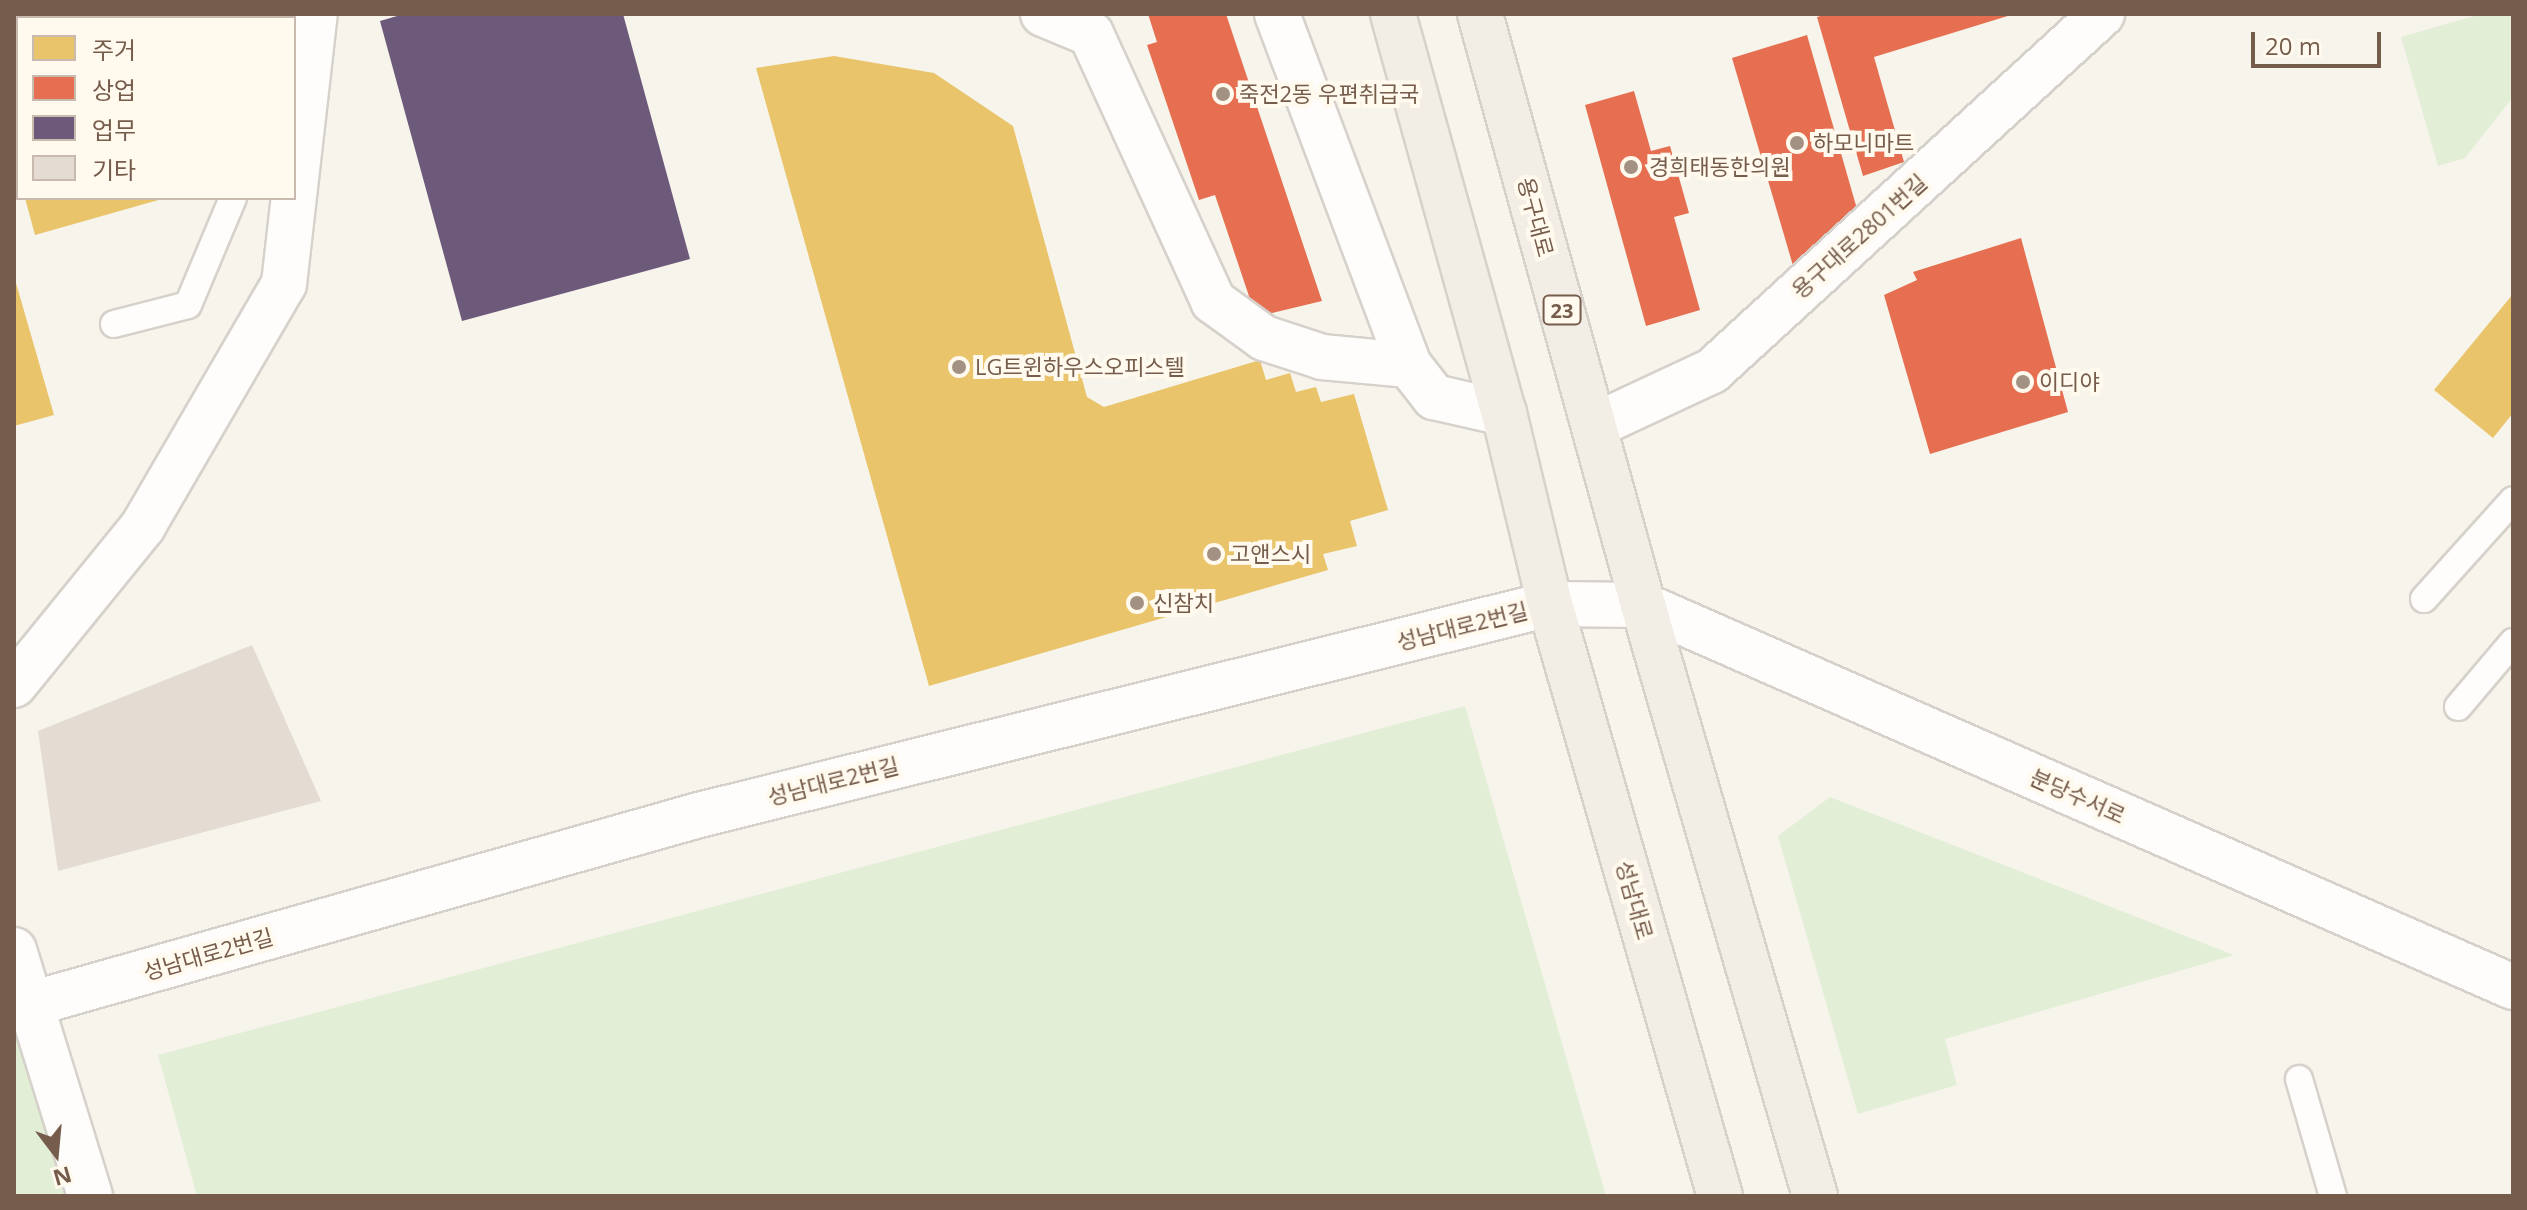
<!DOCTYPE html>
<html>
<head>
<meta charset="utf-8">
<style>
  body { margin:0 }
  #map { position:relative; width:2527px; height:1210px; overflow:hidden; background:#f7f4ec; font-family:"Open Sans","Noto Sans KR",sans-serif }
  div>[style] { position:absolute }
  .green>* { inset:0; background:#e3eed7 }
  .homes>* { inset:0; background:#e9c46a }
  .shops>* { inset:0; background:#e76f51 }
  .offices>* { inset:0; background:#6d597a }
  .building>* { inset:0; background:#e4dcd3 }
  .roads { filter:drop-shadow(2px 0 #d6d1ca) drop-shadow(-2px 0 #d6d1ca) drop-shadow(0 2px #d6d1ca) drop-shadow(0 -2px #d6d1ca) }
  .service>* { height:26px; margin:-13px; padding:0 13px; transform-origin:13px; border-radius:13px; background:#fefdfc }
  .minor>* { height:44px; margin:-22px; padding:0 22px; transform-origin:22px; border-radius:22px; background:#fefdfc }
  .tertiary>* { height:44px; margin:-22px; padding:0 22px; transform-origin:22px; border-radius:22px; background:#fefdfc }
  .primary>* { height:44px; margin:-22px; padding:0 22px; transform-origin:22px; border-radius:22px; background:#f2eee6 }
  .dots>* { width:22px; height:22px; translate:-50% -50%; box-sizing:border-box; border:4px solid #fff9ee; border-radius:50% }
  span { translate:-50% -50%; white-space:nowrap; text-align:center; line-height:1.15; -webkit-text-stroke:8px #fff9ee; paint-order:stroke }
  .shield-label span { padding:2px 6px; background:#fff9ee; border:2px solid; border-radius:6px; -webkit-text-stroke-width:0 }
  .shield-label { font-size:20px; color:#765c4b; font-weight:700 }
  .poi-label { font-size:22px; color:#765c4b }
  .left { translate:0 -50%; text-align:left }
  .street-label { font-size:22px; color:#765c4b }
  .frame { position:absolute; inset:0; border:16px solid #765c4b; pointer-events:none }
  .legend { position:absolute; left:16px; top:16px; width:280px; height:184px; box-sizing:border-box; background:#fff9ee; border:2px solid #c8baad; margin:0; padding:10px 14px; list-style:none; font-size:24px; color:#765c4b }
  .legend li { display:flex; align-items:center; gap:16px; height:40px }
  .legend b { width:40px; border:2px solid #c8baad }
  .north { position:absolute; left:16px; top:1114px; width:80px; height:80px; -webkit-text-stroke:6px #fff9ee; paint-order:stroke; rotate:164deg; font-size:22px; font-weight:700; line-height:32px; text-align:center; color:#765c4b }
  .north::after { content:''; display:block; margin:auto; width:28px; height:36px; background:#765c4b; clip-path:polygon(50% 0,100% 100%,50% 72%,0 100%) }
  .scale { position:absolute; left:2251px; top:32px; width:130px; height:36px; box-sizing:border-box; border:4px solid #765c4b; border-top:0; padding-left:10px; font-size:24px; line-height:28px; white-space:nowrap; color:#765c4b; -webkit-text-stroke:6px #fff9ee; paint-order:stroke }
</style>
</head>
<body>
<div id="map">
  <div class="green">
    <div style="clip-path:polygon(2481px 14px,2513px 14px,2513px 97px,2465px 158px,2438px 166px,2401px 37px)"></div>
    <div style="clip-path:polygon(1465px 706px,1606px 1196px,197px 1196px,158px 1055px)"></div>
    <div style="clip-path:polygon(1830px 797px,2234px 955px,1945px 1039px,1957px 1085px,1858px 1114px,1778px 836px)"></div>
    <div style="clip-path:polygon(14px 985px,76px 1196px,14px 1196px)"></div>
  </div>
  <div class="homes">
    <div style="clip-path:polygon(834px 56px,934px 73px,1013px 126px,1087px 397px,1104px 407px,1260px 360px,1266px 380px,1290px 373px,1296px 392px,1316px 387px,1321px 402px,1354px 394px,1388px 510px,1350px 521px,1357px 546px,1323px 554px,1328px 570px,929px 686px,756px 68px)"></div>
    <div style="clip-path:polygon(25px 198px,161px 198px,162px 199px,35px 235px)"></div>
    <div style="clip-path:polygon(14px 276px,54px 415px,14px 426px)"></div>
    <div style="clip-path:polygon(2513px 294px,2513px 413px,2493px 438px,2434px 390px)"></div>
  </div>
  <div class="shops">
    <div style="clip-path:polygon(1148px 14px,1226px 14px,1322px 301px,1256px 317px,1215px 195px,1199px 200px,1147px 45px,1157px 42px)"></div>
    <div style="clip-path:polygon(1828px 14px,2011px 14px,2011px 15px,1874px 57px,1904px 162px,1863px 176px,1817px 17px)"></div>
    <div style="clip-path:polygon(1807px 35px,1857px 209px,1794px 269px,1732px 58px)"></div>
    <div style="clip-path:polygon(1634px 91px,1651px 151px,1670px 146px,1689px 213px,1674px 217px,1700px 310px,1646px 326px,1585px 105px)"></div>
    <div style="clip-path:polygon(2021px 238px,2068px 412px,1930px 454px,1884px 295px,1917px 280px,1913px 272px)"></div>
  </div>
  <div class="offices">
    <div style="clip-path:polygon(404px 14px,623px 14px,690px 259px,462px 321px,380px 21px)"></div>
  </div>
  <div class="building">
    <div style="clip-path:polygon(252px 645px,321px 801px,58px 871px,38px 731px)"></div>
  </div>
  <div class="roads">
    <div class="service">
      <div style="left:71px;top:14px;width:5px"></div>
      <div style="left:211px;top:18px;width:4px;rotate:-76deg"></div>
      <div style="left:114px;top:324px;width:76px;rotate:-14.4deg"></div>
      <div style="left:188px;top:305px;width:116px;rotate:-67.2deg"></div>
      <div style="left:2424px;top:599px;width:133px;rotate:-48deg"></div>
      <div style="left:2458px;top:707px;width:85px;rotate:-49.8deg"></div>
      <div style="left:2299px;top:1079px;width:122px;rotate:73.8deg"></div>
    </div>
    <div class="minor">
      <div style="left:1043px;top:14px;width:52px;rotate:22.6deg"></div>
      <div style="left:1091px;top:34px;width:294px;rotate:65.4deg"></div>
      <div style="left:1213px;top:301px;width:63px;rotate:36deg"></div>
      <div style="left:1264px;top:338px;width:61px;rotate:18.1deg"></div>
      <div style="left:1322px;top:357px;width:87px;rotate:5.3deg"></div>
      <div style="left:1277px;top:14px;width:375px;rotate:69.4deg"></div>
      <div style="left:1409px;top:365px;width:41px;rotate:52deg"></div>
      <div style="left:1434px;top:397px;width:72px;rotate:12.9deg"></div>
      <div style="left:14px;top:685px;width:205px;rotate:-50.9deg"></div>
      <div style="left:143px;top:526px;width:280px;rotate:-59.8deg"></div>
      <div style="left:284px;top:284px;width:272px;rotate:-83.5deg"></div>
    </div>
    <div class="tertiary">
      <div style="left:1594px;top:426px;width:130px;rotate:-25deg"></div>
      <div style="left:1712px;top:371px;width:529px;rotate:-42.47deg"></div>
      <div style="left:14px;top:950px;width:257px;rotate:72.8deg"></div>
      <div style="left:31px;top:1004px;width:694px;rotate:-15.8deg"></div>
      <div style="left:699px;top:815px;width:877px;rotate:-13.93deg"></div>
      <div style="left:1550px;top:604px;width:93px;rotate:0.6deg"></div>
      <div style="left:1643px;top:605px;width:950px;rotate:23.71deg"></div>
    </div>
    <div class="primary">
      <div style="left:1393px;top:14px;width:414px;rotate:74.5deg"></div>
      <div style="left:1504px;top:413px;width:196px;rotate:76.5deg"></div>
      <div style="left:1550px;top:604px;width:616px;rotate:73.98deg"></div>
      <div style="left:1480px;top:14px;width:613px;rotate:74.58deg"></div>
      <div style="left:1643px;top:605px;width:616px;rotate:73.77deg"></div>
    </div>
  </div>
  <div class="dots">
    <div style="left:1223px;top:94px;background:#a39183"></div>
    <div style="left:1797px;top:143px;background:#a39183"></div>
    <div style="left:1631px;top:167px;background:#a39183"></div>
    <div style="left:959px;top:367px;background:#a39183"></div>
    <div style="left:2023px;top:382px;background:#a39183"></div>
    <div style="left:1214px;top:554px;background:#a39183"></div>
    <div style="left:1137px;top:603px;background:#a39183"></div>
  </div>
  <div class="shield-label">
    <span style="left:1562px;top:310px">23</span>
  </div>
  <div class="poi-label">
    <span class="left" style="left:1239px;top:94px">죽전2동 우편취급국</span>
    <span class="left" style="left:1813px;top:143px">하모니마트</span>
    <span class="left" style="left:1649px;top:167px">경희태동한의원</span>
    <span class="left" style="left:975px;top:367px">LG트윈하우스오피스텔</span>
    <span class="left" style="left:2039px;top:382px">이디야</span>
    <span class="left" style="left:1230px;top:554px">고앤스시</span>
    <span class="left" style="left:1153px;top:603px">신참치</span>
  </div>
  <div class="street-label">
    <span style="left:1536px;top:217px;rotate:75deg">용구대로</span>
    <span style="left:1859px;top:236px;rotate:-42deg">용구대로2801번길</span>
    <span style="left:1462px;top:626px;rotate:-14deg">성남대로2번길</span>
    <span style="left:833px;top:781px;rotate:-14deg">성남대로2번길</span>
    <span style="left:2078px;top:796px;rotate:24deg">분당수서로</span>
    <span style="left:1635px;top:900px;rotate:74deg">성남대로</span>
    <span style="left:208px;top:954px;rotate:-16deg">성남대로2번길</span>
  </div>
  <div class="frame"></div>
  <ul class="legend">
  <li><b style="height:22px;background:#e9c46a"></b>주거</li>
  <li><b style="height:22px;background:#e76f51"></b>상업</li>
  <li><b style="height:22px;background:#6d597a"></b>업무</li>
  <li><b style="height:22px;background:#e4dcd3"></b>기타</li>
  </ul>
  <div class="north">N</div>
  <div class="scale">20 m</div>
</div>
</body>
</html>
